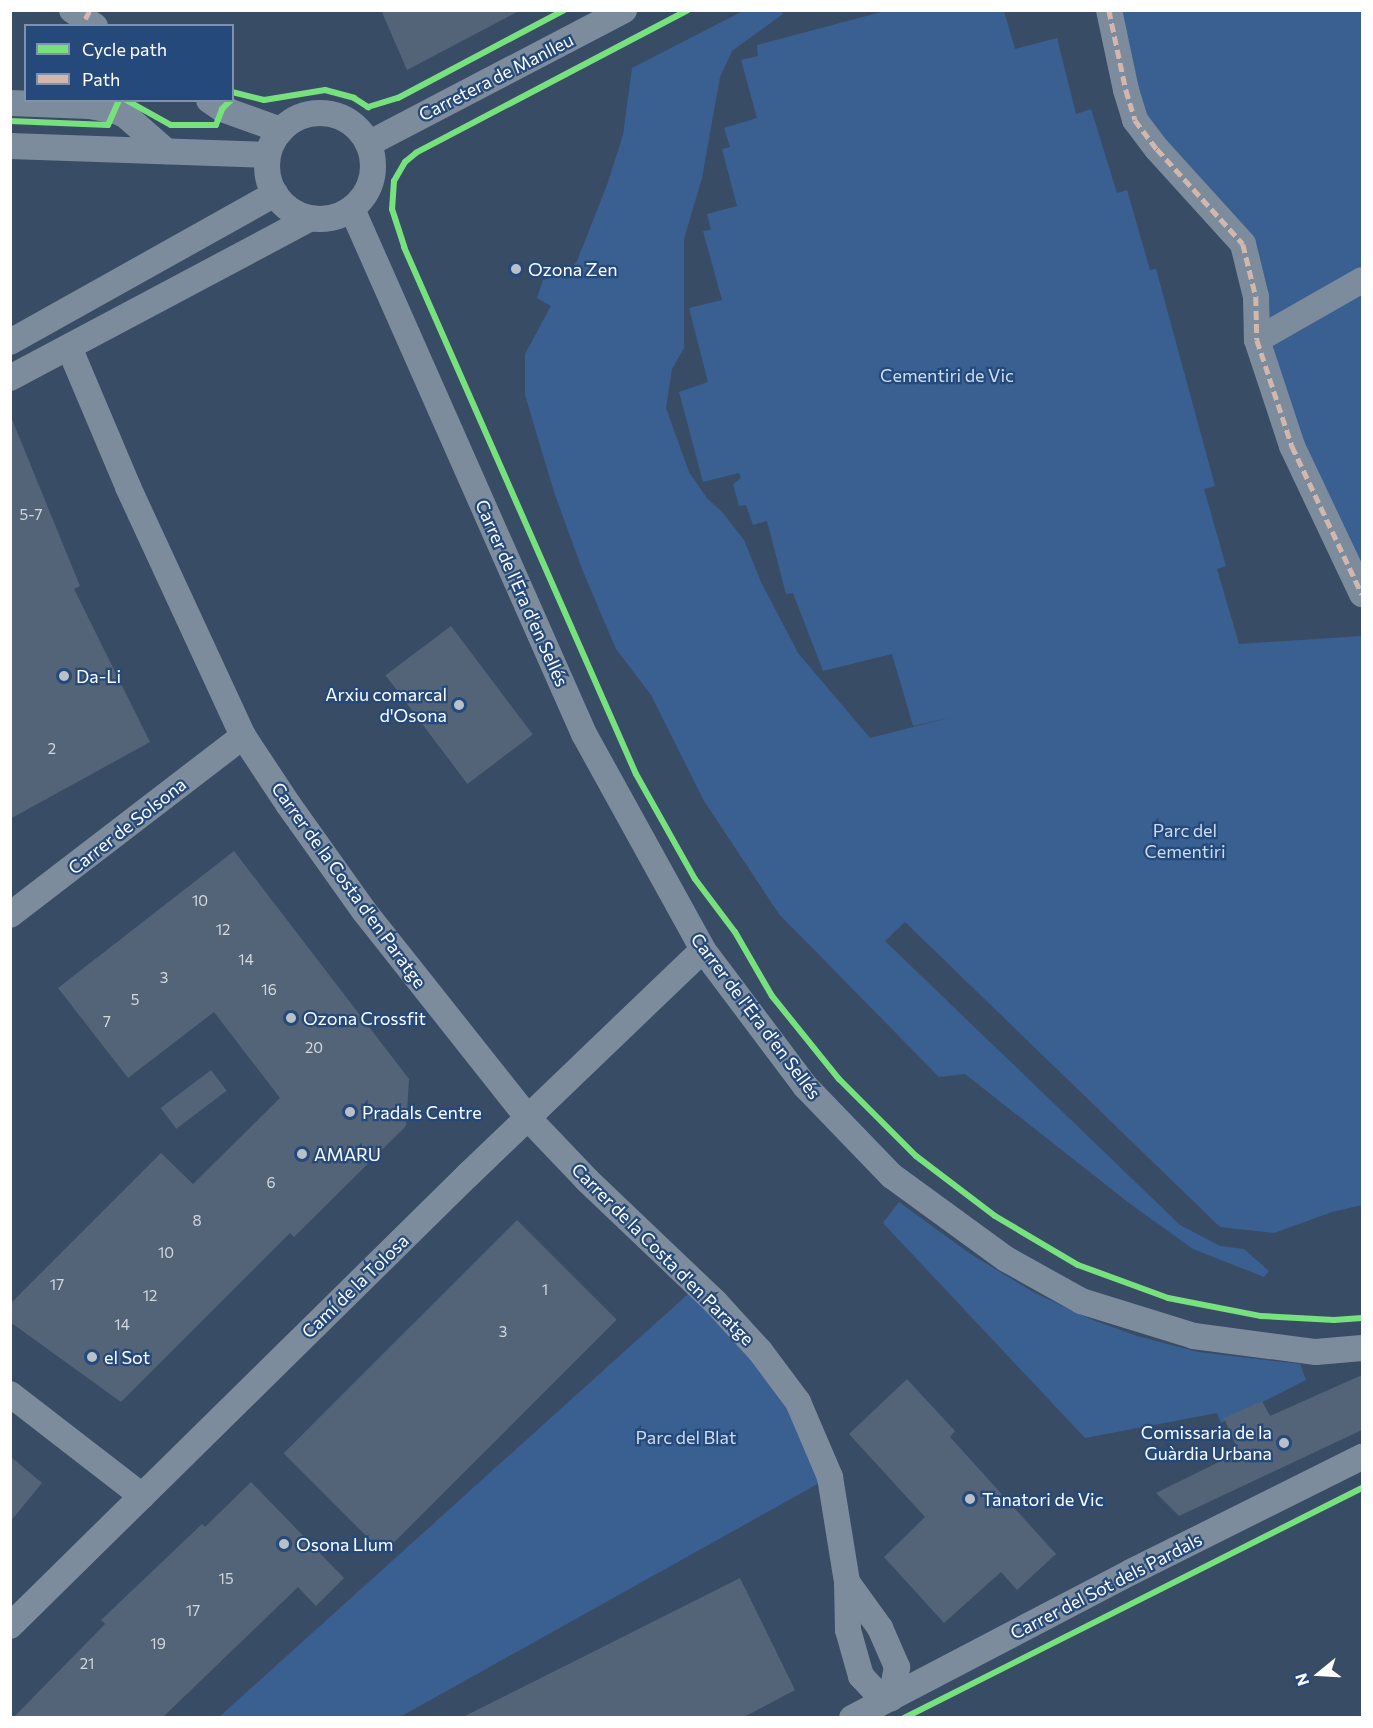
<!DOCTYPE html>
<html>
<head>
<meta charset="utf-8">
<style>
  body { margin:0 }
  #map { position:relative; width:1373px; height:1728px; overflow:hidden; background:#394c66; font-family:Commissioner,sans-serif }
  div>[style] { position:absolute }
  .green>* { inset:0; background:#396091 }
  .building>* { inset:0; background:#536378; transform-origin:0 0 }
  .minor>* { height:26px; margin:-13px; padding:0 13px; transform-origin:13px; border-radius:13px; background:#7d8c9d }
  .minor>.ring { margin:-13px; padding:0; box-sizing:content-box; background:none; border:26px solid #7d8c9d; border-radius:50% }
  .quiet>* { height:4.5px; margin-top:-2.25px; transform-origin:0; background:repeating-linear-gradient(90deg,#d1b7ad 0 9px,transparent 0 13.5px) }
  .cycleway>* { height:6px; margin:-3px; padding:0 3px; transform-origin:3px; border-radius:3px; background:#77e17e }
  .dots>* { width:16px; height:16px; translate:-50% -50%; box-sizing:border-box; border:3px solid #25497a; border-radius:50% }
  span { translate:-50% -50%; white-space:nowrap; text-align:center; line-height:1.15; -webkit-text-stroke:4.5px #25497a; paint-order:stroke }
  .number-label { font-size:15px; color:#d4d8dd }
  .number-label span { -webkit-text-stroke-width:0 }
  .street-label { font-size:18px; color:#fff }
  .poi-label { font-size:18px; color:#fff }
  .left { translate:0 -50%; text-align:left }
  .right { translate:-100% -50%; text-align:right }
  .park-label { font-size:18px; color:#cbddf3 }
  .frame { position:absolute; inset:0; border:12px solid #fff; pointer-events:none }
  .legend { position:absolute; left:24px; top:24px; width:210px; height:78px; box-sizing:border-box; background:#25497a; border:2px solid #7c92af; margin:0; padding:8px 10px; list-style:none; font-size:18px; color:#fff }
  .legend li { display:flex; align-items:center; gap:12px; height:30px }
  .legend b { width:30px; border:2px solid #7c92af }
  .north { position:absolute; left:1289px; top:1644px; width:60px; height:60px; -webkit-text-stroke:4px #25497a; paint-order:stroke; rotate:252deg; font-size:16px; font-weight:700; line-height:24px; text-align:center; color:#fff }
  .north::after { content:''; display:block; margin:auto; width:21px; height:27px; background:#fff; clip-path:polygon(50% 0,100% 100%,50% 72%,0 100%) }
</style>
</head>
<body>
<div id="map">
  <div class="green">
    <div style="clip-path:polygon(885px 11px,1004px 11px,1015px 49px,1057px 38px,1076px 114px,1091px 109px,1117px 193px,1127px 190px,1150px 270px,1156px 269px,1215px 486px,1204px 489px,1226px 566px,1217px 569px,1239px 644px,1362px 636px,1362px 1205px,1332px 1212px,1274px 1233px,1220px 1227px,905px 922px,885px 941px,1180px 1225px,1220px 1246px,1244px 1249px,1269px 1271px,1264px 1277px,1193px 1249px,1129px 1203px,965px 1074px,939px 1077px,779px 914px,704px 801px,651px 695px,616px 649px,582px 569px,554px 492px,525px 395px,525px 354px,551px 306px,537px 298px,543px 280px,568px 273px,577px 261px,607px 185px,623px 135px,632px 68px,743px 11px,781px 11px,783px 14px,732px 51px,720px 77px,702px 178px,684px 239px,684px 348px,672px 369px,666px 408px,689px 472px,707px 498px,723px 513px,744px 540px,761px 582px,798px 653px,870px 738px,952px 717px,913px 726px,892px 654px,823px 671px,793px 593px,786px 594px,767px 521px,753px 525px,746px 505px,739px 506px,733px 484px,741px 478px,739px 473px,703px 482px,679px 392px,708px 382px,689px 308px,722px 300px,703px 231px,711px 230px,707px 214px,737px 206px,722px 149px,730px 147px,724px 128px,757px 118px,741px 60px,758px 56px,757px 45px)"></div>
    <div style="clip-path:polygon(1109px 11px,1362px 11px,1362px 594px,1292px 446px,1243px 244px,1157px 149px)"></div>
    <div style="clip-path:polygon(899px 1202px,969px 1253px,1033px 1292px,1090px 1319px,1137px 1336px,1198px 1352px,1300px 1364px,1306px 1380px,1221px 1423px,1217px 1413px,1085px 1438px,883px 1223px)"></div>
    <div style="clip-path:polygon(698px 1285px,788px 1395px,830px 1477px,400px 1717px,218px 1718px)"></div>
  </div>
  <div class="building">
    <div style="clip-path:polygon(381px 10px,521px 10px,407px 70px)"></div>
    <div style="clip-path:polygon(11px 417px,80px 586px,74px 589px,150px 742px,10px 819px)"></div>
    <div style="left:451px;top:626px;width:136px;height:82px;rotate:53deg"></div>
    <div style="clip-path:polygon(234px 851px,409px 1079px,406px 1126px,294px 1237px,290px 1233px,121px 1402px,10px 1322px,10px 1304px,161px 1153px,193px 1184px,280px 1098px,214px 1012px,128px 1078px,58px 988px)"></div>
    <div style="left:211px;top:1070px;width:26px;height:63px;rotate:53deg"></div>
    <div style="left:517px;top:1220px;width:141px;height:330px;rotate:45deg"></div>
    <div style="clip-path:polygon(1362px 1375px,1362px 1430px,1179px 1516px,1156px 1493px,1239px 1452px,1224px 1418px,1262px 1401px,1270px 1416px)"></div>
    <div style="clip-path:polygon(907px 1379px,955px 1431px,950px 1437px,1056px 1554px,1017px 1590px,1001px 1572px,944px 1623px,884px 1557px,925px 1517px,849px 1434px)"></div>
    <div style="clip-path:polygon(10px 1456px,42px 1483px,10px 1522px)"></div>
    <div style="clip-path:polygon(251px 1482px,344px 1578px,316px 1606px,298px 1587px,162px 1718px,13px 1718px,105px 1624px,101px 1620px,202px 1524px,205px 1527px)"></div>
    <div style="clip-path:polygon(740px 1578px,795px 1690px,742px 1718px,461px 1718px)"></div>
  </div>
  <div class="minor">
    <div style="left:72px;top:10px;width:28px;rotate:35deg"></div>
    <div style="left:1109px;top:10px;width:82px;rotate:78deg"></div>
    <div style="left:1126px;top:90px;width:31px;rotate:73deg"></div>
    <div style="left:1135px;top:120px;width:36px;rotate:53deg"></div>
    <div style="left:1157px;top:149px;width:128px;rotate:47.8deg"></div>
    <div style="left:1243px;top:244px;width:55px;rotate:76.2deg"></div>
    <div style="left:1256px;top:297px;width:43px;rotate:88.7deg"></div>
    <div style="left:1257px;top:340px;width:112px;rotate:71.7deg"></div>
    <div style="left:1292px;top:446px;width:164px;rotate:64.7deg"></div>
    <div style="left:209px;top:100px;width:16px;rotate:35deg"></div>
    <div style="left:222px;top:109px;width:63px;rotate:19.6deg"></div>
    <div style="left:10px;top:103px;width:80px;rotate:2.1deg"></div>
    <div style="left:90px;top:106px;width:26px;rotate:11deg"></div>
    <div style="left:116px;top:111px;width:10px;rotate:24deg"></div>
    <div style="left:125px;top:115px;width:55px;rotate:41.3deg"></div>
    <div class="ring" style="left:267px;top:113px;width:80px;height:80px"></div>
    <div style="left:368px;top:144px;width:289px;rotate:-27.6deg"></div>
    <div style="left:10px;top:146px;width:257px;rotate:2deg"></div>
    <div style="left:352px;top:209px;width:574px;rotate:66.16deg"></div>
    <div style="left:584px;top:734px;width:247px;rotate:61.1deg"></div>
    <div style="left:703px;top:950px;width:170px;rotate:53.1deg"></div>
    <div style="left:805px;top:1086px;width:125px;rotate:46deg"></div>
    <div style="left:892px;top:1176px;width:141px;rotate:36.1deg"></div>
    <div style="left:1006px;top:1259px;width:86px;rotate:29.2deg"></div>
    <div style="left:1081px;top:1301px;width:118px;rotate:17.2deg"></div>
    <div style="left:1194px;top:1336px;width:123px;rotate:7.5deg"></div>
    <div style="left:1316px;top:1352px;width:46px;rotate:-5deg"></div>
    <div style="left:1257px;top:340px;width:121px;rotate:-29.7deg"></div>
    <div style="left:10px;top:342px;width:304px;rotate:-29.2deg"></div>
    <div style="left:69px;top:347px;width:152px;rotate:67.1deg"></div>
    <div style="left:128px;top:487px;width:274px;rotate:65.2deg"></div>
    <div style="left:243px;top:736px;width:82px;rotate:56.5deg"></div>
    <div style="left:288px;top:804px;width:131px;rotate:54.6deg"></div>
    <div style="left:364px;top:911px;width:265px;rotate:51.6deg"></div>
    <div style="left:529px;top:1119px;width:84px;rotate:46.4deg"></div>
    <div style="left:587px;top:1180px;width:178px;rotate:43.6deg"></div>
    <div style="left:716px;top:1303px;width:65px;rotate:47.5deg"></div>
    <div style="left:760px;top:1351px;width:64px;rotate:53.3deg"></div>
    <div style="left:798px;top:1402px;width:82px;rotate:66.9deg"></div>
    <div style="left:830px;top:1477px;width:106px;rotate:80.8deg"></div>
    <div style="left:847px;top:1582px;width:48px;rotate:88.8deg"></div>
    <div style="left:848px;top:1630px;width:48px;rotate:74.2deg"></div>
    <div style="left:861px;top:1676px;width:34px;rotate:47deg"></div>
    <div style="left:10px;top:378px;width:339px;rotate:-28deg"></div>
    <div style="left:10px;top:915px;width:294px;rotate:-37.5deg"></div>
    <div style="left:10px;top:1394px;width:167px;rotate:37.7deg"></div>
    <div style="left:847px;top:1582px;width:57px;rotate:54.3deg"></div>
    <div style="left:880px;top:1628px;width:43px;rotate:66.4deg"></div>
    <div style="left:897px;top:1667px;width:32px;rotate:101deg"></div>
    <div style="left:10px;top:1626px;width:643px;rotate:-44.56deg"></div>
    <div style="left:468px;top:1175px;width:325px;rotate:-43.8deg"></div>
    <div style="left:852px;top:1718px;width:315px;rotate:-27.6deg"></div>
    <div style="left:1131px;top:1572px;width:258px;rotate:-26.5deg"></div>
  </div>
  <div class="quiet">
    <div style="left:1109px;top:10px;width:82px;rotate:78deg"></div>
    <div style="left:1126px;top:90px;width:31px;rotate:73deg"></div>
    <div style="left:1135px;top:120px;width:36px;rotate:53deg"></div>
    <div style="left:1157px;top:149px;width:128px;rotate:47.8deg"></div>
    <div style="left:1243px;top:244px;width:55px;rotate:76.2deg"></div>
    <div style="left:1256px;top:297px;width:43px;rotate:88.7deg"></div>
    <div style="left:1257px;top:340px;width:112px;rotate:71.7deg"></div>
    <div style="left:1292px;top:446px;width:164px;rotate:64.7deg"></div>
    <div style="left:85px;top:19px;width:10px;rotate:-61deg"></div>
  </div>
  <div class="cycleway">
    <div style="left:688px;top:10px;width:307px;rotate:152.3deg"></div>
    <div style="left:416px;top:153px;width:14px;rotate:141deg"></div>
    <div style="left:405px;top:162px;width:22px;rotate:120deg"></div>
    <div style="left:394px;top:181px;width:28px;rotate:94deg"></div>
    <div style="left:392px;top:209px;width:40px;rotate:72deg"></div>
    <div style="left:404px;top:247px;width:576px;rotate:66.24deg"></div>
    <div style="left:636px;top:774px;width:120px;rotate:60.7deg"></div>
    <div style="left:695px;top:879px;width:66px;rotate:53deg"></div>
    <div style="left:735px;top:932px;width:74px;rotate:60deg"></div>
    <div style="left:772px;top:996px;width:107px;rotate:51.1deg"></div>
    <div style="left:839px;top:1079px;width:109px;rotate:45deg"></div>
    <div style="left:916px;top:1156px;width:99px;rotate:37.2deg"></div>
    <div style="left:995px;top:1216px;width:96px;rotate:30.6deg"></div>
    <div style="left:1078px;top:1265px;width:96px;rotate:20.1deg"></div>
    <div style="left:1168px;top:1298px;width:95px;rotate:11deg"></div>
    <div style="left:1261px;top:1316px;width:73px;rotate:3.1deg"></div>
    <div style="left:1334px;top:1320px;width:28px;rotate:-4deg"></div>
    <div style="left:232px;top:92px;width:33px;rotate:14deg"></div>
    <div style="left:264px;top:100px;width:62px;rotate:-9.3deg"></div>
    <div style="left:325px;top:90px;width:30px;rotate:15deg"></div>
    <div style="left:354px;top:98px;width:17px;rotate:33deg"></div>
    <div style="left:368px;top:107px;width:31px;rotate:-17deg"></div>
    <div style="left:398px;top:98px;width:188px;rotate:-27.9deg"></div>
    <div style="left:126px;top:100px;width:51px;rotate:29.1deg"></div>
    <div style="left:171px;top:125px;width:45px"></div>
    <div style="left:216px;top:125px;width:17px;rotate:-69deg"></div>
    <div style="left:222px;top:109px;width:13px;rotate:-45deg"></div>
    <div style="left:10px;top:121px;width:98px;rotate:2.3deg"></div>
    <div style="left:108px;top:125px;width:27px;rotate:-66deg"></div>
    <div style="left:904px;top:1718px;width:513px;rotate:-26.67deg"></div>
  </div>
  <div class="dots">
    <div style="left:516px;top:269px;background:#bac0c9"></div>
    <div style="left:64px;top:676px;background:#bac0c9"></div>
    <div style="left:459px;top:705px;background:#bac0c9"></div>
    <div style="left:291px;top:1018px;background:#bac0c9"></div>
    <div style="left:350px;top:1112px;background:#bac0c9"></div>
    <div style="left:302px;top:1154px;background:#bac0c9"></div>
    <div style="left:92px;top:1357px;background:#bac0c9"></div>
    <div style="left:1284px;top:1443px;background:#bac0c9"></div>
    <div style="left:970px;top:1499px;background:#bac0c9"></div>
    <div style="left:284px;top:1544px;background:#bac0c9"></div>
  </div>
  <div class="number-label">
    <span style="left:31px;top:515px">5-7</span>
    <span style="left:52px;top:749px">2</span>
    <span style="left:200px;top:901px">10</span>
    <span style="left:223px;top:930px">12</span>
    <span style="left:246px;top:960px">14</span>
    <span style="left:164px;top:978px">3</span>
    <span style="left:269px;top:990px">16</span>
    <span style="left:135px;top:1000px">5</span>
    <span style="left:107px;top:1022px">7</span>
    <span style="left:314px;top:1048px">20</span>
    <span style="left:271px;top:1183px">6</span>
    <span style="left:197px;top:1221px">8</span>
    <span style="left:166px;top:1253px">10</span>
    <span style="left:57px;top:1285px">17</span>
    <span style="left:545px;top:1290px">1</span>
    <span style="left:150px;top:1296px">12</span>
    <span style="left:122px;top:1325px">14</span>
    <span style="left:503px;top:1332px">3</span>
    <span style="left:226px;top:1579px">15</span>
    <span style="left:193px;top:1611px">17</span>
    <span style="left:158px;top:1644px">19</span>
    <span style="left:87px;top:1664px">21</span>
  </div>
  <div class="street-label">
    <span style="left:496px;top:77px;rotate:-27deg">Carretera de Manlleu</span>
    <span style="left:522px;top:593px;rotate:66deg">Carrer de l'Era d'en Sellés</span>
    <span style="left:127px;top:826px;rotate:-38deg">Carrer de Solsona</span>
    <span style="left:349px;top:885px;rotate:54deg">Carrer de la Costa d'en Paratge</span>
    <span style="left:756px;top:1016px;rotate:53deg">Carrer de l'Era d'en Sellés</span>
    <span style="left:663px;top:1254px;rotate:45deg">Carrer de la Costa d'en Paratge</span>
    <span style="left:355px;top:1286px;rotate:-44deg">Camí de la Tolosa</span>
    <span style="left:1106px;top:1586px;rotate:-27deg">Carrer del Sot dels Pardals</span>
  </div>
  <div class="poi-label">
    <span class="left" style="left:528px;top:269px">Ozona Zen</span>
    <span class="left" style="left:76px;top:676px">Da-Li</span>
    <span class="right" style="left:447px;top:705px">Arxiu comarcal<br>d'Osona</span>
    <span class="left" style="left:303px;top:1018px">Ozona Crossfit</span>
    <span class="left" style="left:362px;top:1112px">Pradals Centre</span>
    <span class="left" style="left:314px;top:1154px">AMARU</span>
    <span class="left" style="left:104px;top:1357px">el Sot</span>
    <span class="right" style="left:1272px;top:1443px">Comissaria de la<br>Guàrdia Urbana</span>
    <span class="left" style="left:982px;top:1499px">Tanatori de Vic</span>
    <span class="left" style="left:296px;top:1544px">Osona Llum</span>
  </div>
  <div class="park-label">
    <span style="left:947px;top:375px">Cementiri de Vic</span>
    <span style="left:1185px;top:841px">Parc del<br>Cementiri</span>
    <span style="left:686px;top:1437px">Parc del Blat</span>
  </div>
  <div class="frame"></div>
  <ul class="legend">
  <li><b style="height:8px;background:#77e17e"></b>Cycle path</li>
  <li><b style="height:8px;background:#d1b7ad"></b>Path</li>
  </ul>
  <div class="north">N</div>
</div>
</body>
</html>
